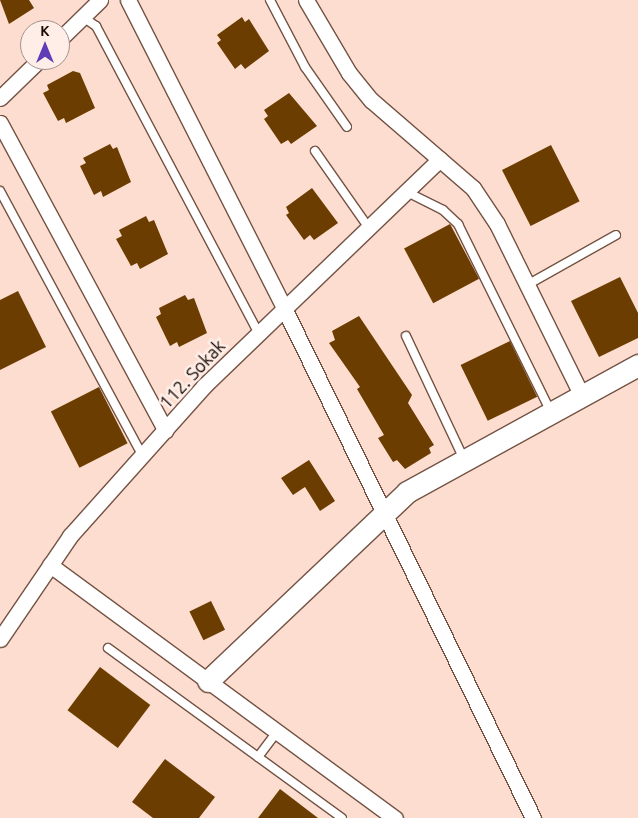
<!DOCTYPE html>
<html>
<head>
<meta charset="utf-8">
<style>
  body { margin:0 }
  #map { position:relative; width:638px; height:818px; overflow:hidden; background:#fdddcf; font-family:Ubuntu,sans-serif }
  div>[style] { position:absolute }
  .building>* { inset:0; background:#6b3d01; transform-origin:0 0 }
  .roads { filter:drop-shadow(1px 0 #745344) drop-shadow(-1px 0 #745344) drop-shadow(0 1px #745344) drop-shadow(0 -1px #745344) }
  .lane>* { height:8px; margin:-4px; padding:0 4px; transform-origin:4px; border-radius:4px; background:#fff }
  .street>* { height:15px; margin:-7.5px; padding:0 7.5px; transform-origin:7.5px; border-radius:7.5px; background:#fff }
  .secondary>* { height:21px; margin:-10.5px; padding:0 10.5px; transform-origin:10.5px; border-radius:10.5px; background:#fff }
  span { translate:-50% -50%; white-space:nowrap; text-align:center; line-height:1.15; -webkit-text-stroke:5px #feeee7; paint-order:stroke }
  .street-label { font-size:18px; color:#160905 }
  .north { position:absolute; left:20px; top:20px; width:50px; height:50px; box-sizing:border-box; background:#feeee7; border:1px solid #a1928d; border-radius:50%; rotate:0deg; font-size:14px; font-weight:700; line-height:20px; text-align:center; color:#160905 }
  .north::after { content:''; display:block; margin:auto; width:18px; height:22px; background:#5e3db6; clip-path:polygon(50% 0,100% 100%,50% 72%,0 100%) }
</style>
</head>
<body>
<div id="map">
  <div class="building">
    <div style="clip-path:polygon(0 0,29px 0,34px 8px,9px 24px)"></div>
    <div style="clip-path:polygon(242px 17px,245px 22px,249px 19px,269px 51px,245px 69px,241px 64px,235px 69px,217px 43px,221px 40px,217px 35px)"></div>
    <div style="clip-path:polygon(73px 71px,80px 73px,95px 108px,66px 123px,64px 118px,58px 121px,43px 93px,49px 90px,47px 85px)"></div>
    <div style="clip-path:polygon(289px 93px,317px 126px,291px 144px,288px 140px,281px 144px,264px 119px,268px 116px,264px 110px)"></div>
    <div style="clip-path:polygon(110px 144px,113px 149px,117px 147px,131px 182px,103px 197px,101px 191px,94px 195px,80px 166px,86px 163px,83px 158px)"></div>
    <div style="left:551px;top:145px;width:63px;height:55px;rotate:63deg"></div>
    <div style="clip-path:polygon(312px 188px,338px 223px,314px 240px,310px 235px,304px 240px,286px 215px,289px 213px,286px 207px)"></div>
    <div style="clip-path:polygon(146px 216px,149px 222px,154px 220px,168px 254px,140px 269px,137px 263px,131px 266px,116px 239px,122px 236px,119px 230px)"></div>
    <div style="left:450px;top:224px;width:62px;height:52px;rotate:62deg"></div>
    <div style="clip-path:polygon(620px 277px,638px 313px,638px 338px,599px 357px,571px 301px)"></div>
    <div style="clip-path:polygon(18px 291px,46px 347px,0 370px,0 300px)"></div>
    <div style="clip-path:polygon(185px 295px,188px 300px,194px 298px,207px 333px,179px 347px,177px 342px,170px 346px,156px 317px,161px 314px,159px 308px)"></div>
    <div style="clip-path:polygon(359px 316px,412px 395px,408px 403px,434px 445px,429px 448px,431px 453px,405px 469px,397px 460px,393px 462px,378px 438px,384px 435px,357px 389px,360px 387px,329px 343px,335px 340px,332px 331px)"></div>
    <div style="left:510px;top:341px;width:62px;height:55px;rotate:64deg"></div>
    <div style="left:99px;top:387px;width:63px;height:54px;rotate:63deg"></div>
    <div style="clip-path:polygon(309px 460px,335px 501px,320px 511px,305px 487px,293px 495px,281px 478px)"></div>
    <div style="left:211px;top:601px;width:32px;height:24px;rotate:64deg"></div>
    <div style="left:100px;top:667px;width:63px;height:54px;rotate:37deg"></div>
    <div style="clip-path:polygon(165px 759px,215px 797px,199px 818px,153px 818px,132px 802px)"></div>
    <div style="clip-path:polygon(280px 789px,318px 818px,258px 818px)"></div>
  </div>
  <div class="roads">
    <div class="lane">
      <div style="left:270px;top:0;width:76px;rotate:62.4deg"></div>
      <div style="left:305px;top:67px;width:73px;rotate:55deg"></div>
      <div style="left:83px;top:17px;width:16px;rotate:35deg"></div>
      <div style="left:96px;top:26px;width:346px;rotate:62.1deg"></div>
      <div style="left:315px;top:151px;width:94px;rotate:55deg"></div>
      <div style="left:0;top:191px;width:300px;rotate:61.7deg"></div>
      <div style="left:407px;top:192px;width:40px;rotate:26.6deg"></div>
      <div style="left:443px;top:210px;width:21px;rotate:43deg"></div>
      <div style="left:458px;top:224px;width:210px;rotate:63.7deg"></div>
      <div style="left:527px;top:285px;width:102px;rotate:-29.3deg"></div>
      <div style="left:406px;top:336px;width:136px;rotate:64.8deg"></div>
      <div style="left:108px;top:648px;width:289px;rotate:36deg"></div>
      <div style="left:258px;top:757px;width:31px;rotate:-53deg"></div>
    </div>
    <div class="street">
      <div style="left:128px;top:0;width:343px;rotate:63.1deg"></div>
      <div style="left:283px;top:306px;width:570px;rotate:63.97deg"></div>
      <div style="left:306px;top:0;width:85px;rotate:59.5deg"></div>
      <div style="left:349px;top:73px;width:35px;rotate:51deg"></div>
      <div style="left:371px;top:100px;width:135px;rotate:40.8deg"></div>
      <div style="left:473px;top:188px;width:43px;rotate:56.3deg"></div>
      <div style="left:497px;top:224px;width:192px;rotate:63.7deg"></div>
      <div style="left:60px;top:39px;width:56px;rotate:-44.3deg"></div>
      <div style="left:0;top:98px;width:54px;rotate:-44.3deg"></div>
      <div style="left:0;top:123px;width:349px;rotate:61.7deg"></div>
      <div style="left:50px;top:565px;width:428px;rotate:36.3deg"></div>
      <div style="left:0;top:639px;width:125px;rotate:-55.8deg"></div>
      <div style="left:70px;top:536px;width:201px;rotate:-48.2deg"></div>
      <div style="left:204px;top:386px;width:327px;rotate:-43.9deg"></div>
    </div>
    <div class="secondary">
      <div style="left:208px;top:681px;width:274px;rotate:-43.5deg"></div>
      <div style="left:407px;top:492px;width:264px;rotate:-28.8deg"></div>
    </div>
  </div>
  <div class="street-label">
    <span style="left:192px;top:374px;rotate:-47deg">112. Sokak</span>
  </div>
  <div class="north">K</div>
</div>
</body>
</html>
